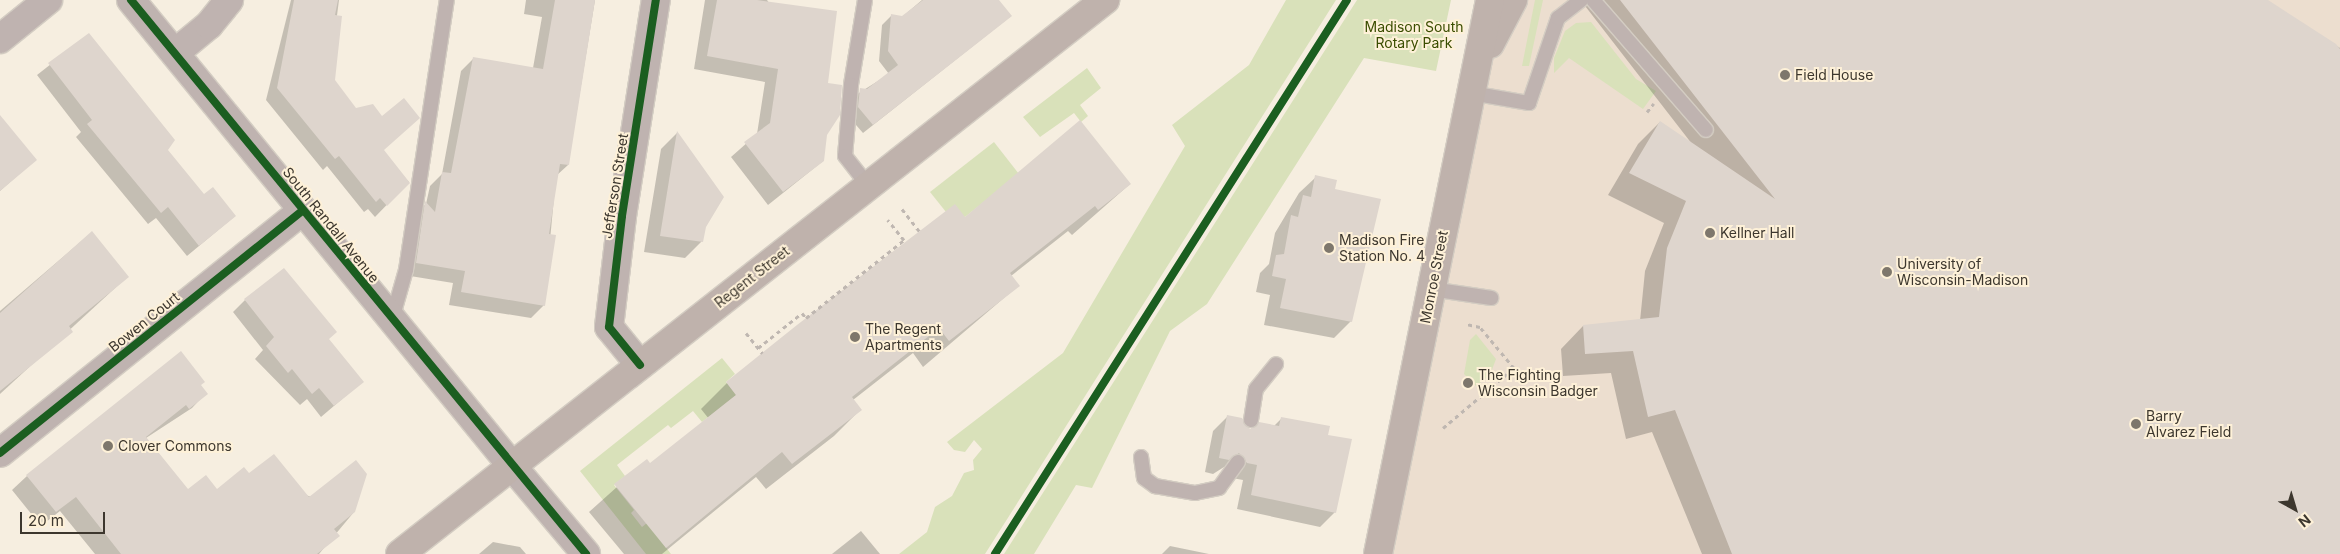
<!DOCTYPE html>
<html>
<head>
<meta charset="utf-8">
<style>
  body { margin:0 }
  #map { position:relative; width:2340px; height:554px; overflow:hidden; background:#f6eee0; font-family:Inter,sans-serif }
  div>[style] { position:absolute }
  .education>* { inset:0; background:#ecdecf }
  .green>* { inset:0; background:#d9e1ba }
  .shadow>* { inset:0; background:#0003 }
  .building>* { inset:0; background:#ded5cd }
  .path>* { height:3px; margin-top:-1.5px; transform-origin:0; background:repeating-linear-gradient(90deg,#bfb7b1 0 4px,transparent 0 8px) }
  .roads { filter:drop-shadow(1px 0 #d3ccc2) drop-shadow(-1px 0 #d3ccc2) drop-shadow(0 1px #d3ccc2) drop-shadow(0 -1px #d3ccc2) }
  .service>* { height:14px; margin:-7px; padding:0 7px; transform-origin:7px; border-radius:7px; background:#bfb3b0 }
  .minor>* { height:28px; margin:-14px; padding:0 14px; transform-origin:14px; border-radius:14px; background:#bfb3b0 }
  .tertiary>* { height:28px; margin:-14px; padding:0 14px; transform-origin:14px; border-radius:14px; background:#bfb3b0 }
  .secondary>* { height:28px; margin:-14px; padding:0 14px; transform-origin:14px; border-radius:14px; background:#bfb2ac }
  .cycleway>* { height:8px; margin:-4px; padding:0 4px; transform-origin:4px; border-radius:4px; background:#1b5e20 }
  .dots>* { width:14px; height:14px; translate:-50% -50%; box-sizing:border-box; border:2px solid #fef1d8; border-radius:50% }
  span { translate:-50% -50%; white-space:nowrap; text-align:center; line-height:1.15; -webkit-text-stroke:4px #fef1d8; paint-order:stroke }
  .park-label { font-size:14px; color:#3a4d00 }
  .poi-label { font-size:14px; color:#3d372e }
  .left { translate:0 -50%; text-align:left }
  .street-label { font-size:14px; color:#3d372e }
  .north { position:absolute; left:2270px; top:484px; width:50px; height:50px; -webkit-text-stroke:4px #fef1d8; paint-order:stroke; rotate:141deg; font-size:14px; font-weight:700; line-height:20px; text-align:center; color:#3d372e }
  .north::after { content:''; display:block; margin:auto; width:18px; height:22px; background:#3d372e; clip-path:polygon(50% 0,100% 100%,50% 72%,0 100%) }
  .scale { position:absolute; left:20px; top:512px; width:85px; height:22px; box-sizing:border-box; border:2px solid #3d372e; border-top:0; padding-left:6px; font-size:15px; line-height:18px; white-space:nowrap; color:#3d372e; -webkit-text-stroke:4px #fef1d8; paint-order:stroke }
</style>
</head>
<body>
<div id="map">
  <div class="education">
    <div style="clip-path:polygon(1513px 0,2340px 0,2340px 554px,1378px 554px,1475px 72px)"></div>
  </div>
  <div class="green">
    <div style="clip-path:polygon(1286px 0,1336px 0,985px 554px,899px 554px,927px 532px,935px 507px,952px 496px,964px 473px,974px 470px,973px 460px,982px 449px,974px 440px,965px 452px,954px 450px,947px 442px,1063px 353px,1185px 146px,1172px 125px,1249px 65px)"></div>
    <div style="clip-path:polygon(1357px 0,1451px 0,1436px 71px,1364px 58px,1207px 304px,1170px 331px,1092px 488px,1076px 485px,1034px 554px,1004px 554px)"></div>
    <div style="clip-path:polygon(1535px 0,1543px 0,1529px 66px,1522px 66px)"></div>
    <div style="clip-path:polygon(1591px 22px,1636px 79px,1656px 91px,1643px 109px,1569px 58px,1554px 73px,1554px 58px,1565px 31px,1576px 23px)"></div>
    <div style="clip-path:polygon(1087px 68px,1101px 88px,1080px 105px,1088px 116px,1081px 122px,1074px 113px,1040px 137px,1023px 117px)"></div>
    <div style="clip-path:polygon(994px 142px,1019px 174px,965px 217px,946px 212px,930px 192px)"></div>
    <div style="clip-path:polygon(1476px 334px,1496px 359px,1490px 375px,1476px 386px,1464px 374px,1470px 340px)"></div>
    <div style="clip-path:polygon(722px 358px,735px 374px,726px 382px,736px 395px,702px 422px,693px 411px,671px 428px,668px 425px,617px 465px,625px 476px,614px 485px,634px 510px,631px 513px,642px 527px,647px 523px,671px 554px,646px 554px,580px 471px)"></div>
  </div>
  <div class="shadow">
    <div style="clip-path:polygon(291px 0,339px 0,327px 93px,409px 182px,375px 217px,368px 209px,364px 212px,327px 166px,323px 170px,266px 100px)"></div>
    <div style="clip-path:polygon(526px 0,595px 0,568px 165px,556px 176px,544px 305px,531px 318px,449px 305px,453px 283px,404px 275px,413px 215px,426px 204px,430px 186px,442px 174px,461px 71px,473px 59px,533px 68px,542px 17px,524px 14px)"></div>
    <div style="clip-path:polygon(705px 0,767px 0,827px 84px,823px 161px,768px 205px,731px 157px,757px 134px,765px 82px,694px 69px)"></div>
    <div style="clip-path:polygon(922px 0,998px 0,1011px 16px,863px 133px,849px 117px,851px 98px,889px 74px,879px 61px,882px 25px,891px 16px,902px 17px)"></div>
    <div style="clip-path:polygon(1572px 0,2265px 0,2340px 48px,2340px 554px,1702px 554px,1652px 432px,1626px 439px,1611px 373px,1563px 376px,1561px 349px,1583px 326px,1640px 321px,1645px 271px,1664px 223px,1608px 195px,1638px 144px,1660px 122px,1692px 144px,1582px 2px)"></div>
    <div style="clip-path:polygon(88px 35px,174px 140px,166px 150px,204px 196px,235px 216px,187px 256px,156px 218px,148px 224px,76px 137px,81px 132px,37px 75px)"></div>
    <div style="clip-path:polygon(0 126px,35px 160px,0 191px)"></div>
    <div style="clip-path:polygon(677px 133px,722px 197px,705px 226px,702px 241px,685px 258px,644px 252px,661px 149px)"></div>
    <div style="clip-path:polygon(1316px 177px,1334px 190px,1351px 321px,1334px 338px,1264px 325px,1270px 295px,1256px 292px,1260px 273px,1269px 264px,1275px 233px,1299px 193px)"></div>
    <div style="clip-path:polygon(1130px 184px,1072px 235px,1068px 231px,1011px 276px,1018px 286px,923px 367px,913px 353px,853px 400px,860px 410px,834px 436px,766px 489px,756px 477px,662px 554px,624px 554px,589px 512px,646px 461px,650px 465px,709px 419px,701px 409px,727px 383px,964px 218px)"></div>
    <div style="clip-path:polygon(91px 233px,127px 277px,0 394px,0 311px)"></div>
    <div style="clip-path:polygon(245px 300px,328px 340px,362px 382px,321px 417px,307px 399px,300px 405px,255px 359px,263px 350px,233px 312px)"></div>
    <div style="clip-path:polygon(200px 385px,206px 393px,192px 408px,146px 438px,188px 491px,217px 491px,249px 475px,354px 512px,319px 554px,95px 554px,60px 511px,41px 526px,12px 490px,27px 476px)"></div>
    <div style="clip-path:polygon(1227px 417px,1250px 430px,1274px 426px,1282px 418px,1327px 436px,1335px 512px,1320px 527px,1237px 509px,1243px 480px,1232px 478px,1224px 467px,1213px 474px,1205px 472px,1213px 431px)"></div>
    <div style="clip-path:polygon(861px 531px,880px 554px,832px 554px)"></div>
    <div style="clip-path:polygon(493px 542px,520px 547px,526px 554px,479px 554px)"></div>
    <div style="clip-path:polygon(1170px 546px,1209px 554px,1162px 554px)"></div>
  </div>
  <div class="building">
    <div style="clip-path:polygon(294px 0,338px 0,335px 15px,342px 16px,335px 80px,356px 108px,373px 104px,382px 116px,404px 98px,420px 118px,384px 150px,410px 183px,387px 206px,380px 198px,376px 202px,339px 156px,335px 159px,277px 88px)"></div>
    <div style="clip-path:polygon(555px 0,595px 0,569px 165px,560px 164px,549px 234px,556px 235px,545px 306px,461px 292px,465px 271px,416px 263px,425px 201px,435px 212px,442px 172px,451px 173px,473px 57px,543px 69px)"></div>
    <div style="clip-path:polygon(717px 0,757px 0,837px 11px,828px 83px,842px 85px,840px 115px,827px 135px,824px 161px,783px 192px,744px 142px,770px 123px,778px 69px,707px 56px)"></div>
    <div style="clip-path:polygon(923px 0,999px 0,1012px 16px,873px 125px,858px 107px,860px 88px,867px 89px,898px 65px,888px 51px,891px 14px,902px 16px)"></div>
    <div style="clip-path:polygon(1620px 0,2268px 0,2336px 44px,2340px 49px,2340px 554px,1732px 554px,1675px 410px,1648px 417px,1633px 351px,1585px 354px,1583px 325px,1659px 317px,1667px 248px,1686px 201px,1629px 173px,1660px 121px,1775px 199px)"></div>
    <div style="clip-path:polygon(89px 33px,175px 140px,168px 150px,204px 194px,213px 187px,236px 216px,199px 246px,168px 207px,161px 213px,87px 124px,92px 120px,48px 63px)"></div>
    <div style="clip-path:polygon(0 115px,37px 160px,0 191px)"></div>
    <div style="clip-path:polygon(1080px 120px,1131px 184px,1098px 210px,1095px 206px,1010px 273px,1020px 286px,949px 341px,939px 328px,852px 397px,862px 410px,792px 464px,782px 452px,666px 548px,614px 484px,647px 459px,650px 463px,736px 395px,726px 382px,797px 325px,955px 204px,965px 217px)"></div>
    <div style="clip-path:polygon(677px 131px,724px 197px,706px 227px,703px 242px,660px 236px)"></div>
    <div style="clip-path:polygon(1315px 175px,1337px 180px,1335px 189px,1381px 199px,1352px 322px,1280px 308px,1286px 279px,1272px 276px,1276px 255px,1284px 254px,1291px 215px,1298px 217px,1303px 195px,1311px 197px)"></div>
    <div style="clip-path:polygon(92px 231px,129px 277px,69px 326px,73px 332px,0 391px,0 313px)"></div>
    <div style="clip-path:polygon(284px 268px,337px 332px,329px 339px,364px 382px,334px 406px,319px 388px,312px 394px,292px 369px,288px 373px,266px 346px,274px 337px,244px 299px)"></div>
    <div style="clip-path:polygon(181px 351px,205px 382px,201px 385px,208px 394px,189px 409px,186px 405px,146px 437px,188px 489px,206px 475px,217px 489px,244px 467px,249px 473px,274px 454px,309px 497px,356px 460px,367px 474px,355px 512px,334px 529px,340px 536px,317px 554px,121px 554px,76px 497px,56px 512px,26px 475px)"></div>
    <div style="clip-path:polygon(1227px 415px,1242px 418px,1250px 429px,1259px 422px,1279px 426px,1281px 417px,1330px 426px,1328px 435px,1352px 439px,1336px 513px,1251px 495px,1257px 465px,1247px 463px,1239px 453px,1229px 460px,1219px 458px)"></div>
  </div>
  <div class="path">
    <div style="left:1647px;top:112px;width:11px;rotate:-52deg"></div>
    <div style="left:902px;top:209px;width:29px;rotate:52deg"></div>
    <div style="left:746px;top:333px;width:26px;rotate:51deg"></div>
    <div style="left:758px;top:348px;width:56px;rotate:-38.5deg"></div>
    <div style="left:802px;top:313px;width:6px;rotate:51deg"></div>
    <div style="left:806px;top:318px;width:125px;rotate:-38.5deg"></div>
    <div style="left:904px;top:240px;width:26px;rotate:-129deg"></div>
    <div style="left:1443px;top:428px;width:93px;rotate:-40.2deg"></div>
    <div style="left:1514px;top:368px;width:53px;rotate:-129.7deg"></div>
    <div style="left:1480px;top:327px;width:14px;rotate:-168deg"></div>
  </div>
  <div class="roads">
    <div class="service">
      <div style="left:865px;top:0;width:86px;rotate:99.4deg"></div>
      <div style="left:851px;top:85px;width:71px;rotate:94.8deg"></div>
      <div style="left:845px;top:156px;width:37px;rotate:52deg"></div>
      <div style="left:1593px;top:0;width:172px;rotate:49deg"></div>
      <div style="left:1471px;top:93px;width:59px;rotate:9.8deg"></div>
      <div style="left:1529px;top:103px;width:90px;rotate:-71.2deg"></div>
      <div style="left:1558px;top:18px;width:29px;rotate:-38deg"></div>
      <div style="left:1431px;top:289px;width:61px;rotate:8.5deg"></div>
      <div style="left:392px;top:319px;width:51px;rotate:-74.1deg"></div>
      <div style="left:406px;top:270px;width:273px;rotate:-81.4deg"></div>
      <div style="left:1251px;top:420px;width:31px;rotate:-81deg"></div>
      <div style="left:1256px;top:389px;width:32px;rotate:-51deg"></div>
      <div style="left:1141px;top:457px;width:21px;rotate:82deg"></div>
      <div style="left:1144px;top:478px;width:14px;rotate:36deg"></div>
      <div style="left:1155px;top:486px;width:41px;rotate:9.9deg"></div>
      <div style="left:1195px;top:493px;width:25px;rotate:-12deg"></div>
      <div style="left:1219px;top:488px;width:32px;rotate:-54deg"></div>
    </div>
    <div class="minor">
      <div style="left:131px;top:0;width:602px;rotate:50.73deg"></div>
      <div style="left:0;top:39px;width:62px;rotate:-39.1deg"></div>
      <div style="left:175px;top:53px;width:44px;rotate:-39.5deg"></div>
      <div style="left:209px;top:25px;width:32px;rotate:-51deg"></div>
      <div style="left:640px;top:365px;width:49px;rotate:-129.2deg"></div>
      <div style="left:609px;top:327px;width:112px;rotate:-83.3deg"></div>
      <div style="left:622px;top:216px;width:219px;rotate:-81.1deg"></div>
      <div style="left:0;top:453px;width:388px;rotate:-38.7deg"></div>
    </div>
    <div class="tertiary">
      <div style="left:512px;top:466px;width:115px;rotate:49.9deg"></div>
    </div>
    <div class="secondary">
      <div style="left:1490px;top:44px;width:50px;rotate:-62.4deg"></div>
      <div style="left:400px;top:554px;width:897px;rotate:-38.16deg"></div>
      <div style="left:1378px;top:554px;width:565px;rotate:-78.57deg"></div>
    </div>
  </div>
  <div class="cycleway">
    <div style="left:131px;top:0;width:717px;rotate:50.6deg"></div>
    <div style="left:640px;top:365px;width:49px;rotate:-129.2deg"></div>
    <div style="left:609px;top:327px;width:112px;rotate:-83.3deg"></div>
    <div style="left:622px;top:216px;width:219px;rotate:-81.1deg"></div>
    <div style="left:0;top:453px;width:388px;rotate:-38.7deg"></div>
    <div style="left:995px;top:554px;width:656px;rotate:-57.57deg"></div>
  </div>
  <div class="dots">
    <div style="left:1785px;top:75px;background:#7e776c"></div>
    <div style="left:1710px;top:233px;background:#7e776c"></div>
    <div style="left:1329px;top:248px;background:#7e776c"></div>
    <div style="left:1887px;top:272px;background:#7e776c"></div>
    <div style="left:855px;top:337px;background:#7e776c"></div>
    <div style="left:1468px;top:383px;background:#7e776c"></div>
    <div style="left:2136px;top:424px;background:#7e776c"></div>
    <div style="left:108px;top:446px;background:#7e776c"></div>
  </div>
  <div class="park-label">
    <span style="left:1414px;top:35px">Madison South<br>Rotary Park</span>
  </div>
  <div class="poi-label">
    <span class="left" style="left:1795px;top:75px">Field House</span>
    <span class="left" style="left:1720px;top:233px">Kellner Hall</span>
    <span class="left" style="left:1339px;top:248px">Madison Fire<br>Station No. 4</span>
    <span class="left" style="left:1897px;top:272px">University of<br>Wisconsin-Madison</span>
    <span class="left" style="left:865px;top:337px">The Regent<br>Apartments</span>
    <span class="left" style="left:1478px;top:383px">The Fighting<br>Wisconsin Badger</span>
    <span class="left" style="left:2146px;top:424px">Barry<br>Alvarez Field</span>
    <span class="left" style="left:118px;top:446px">Clover Commons</span>
  </div>
  <div class="street-label">
    <span style="left:615px;top:186px;rotate:-81deg">Jefferson Street</span>
    <span style="left:331px;top:225px;rotate:51deg">South Randall Avenue</span>
    <span style="left:752px;top:277px;rotate:-38deg">Regent Street</span>
    <span style="left:1434px;top:277px;rotate:-79deg">Monroe Street</span>
    <span style="left:144px;top:322px;rotate:-39deg">Bowen Court</span>
  </div>
  <div class="north">N</div>
  <div class="scale">20 m</div>
</div>
</body>
</html>
